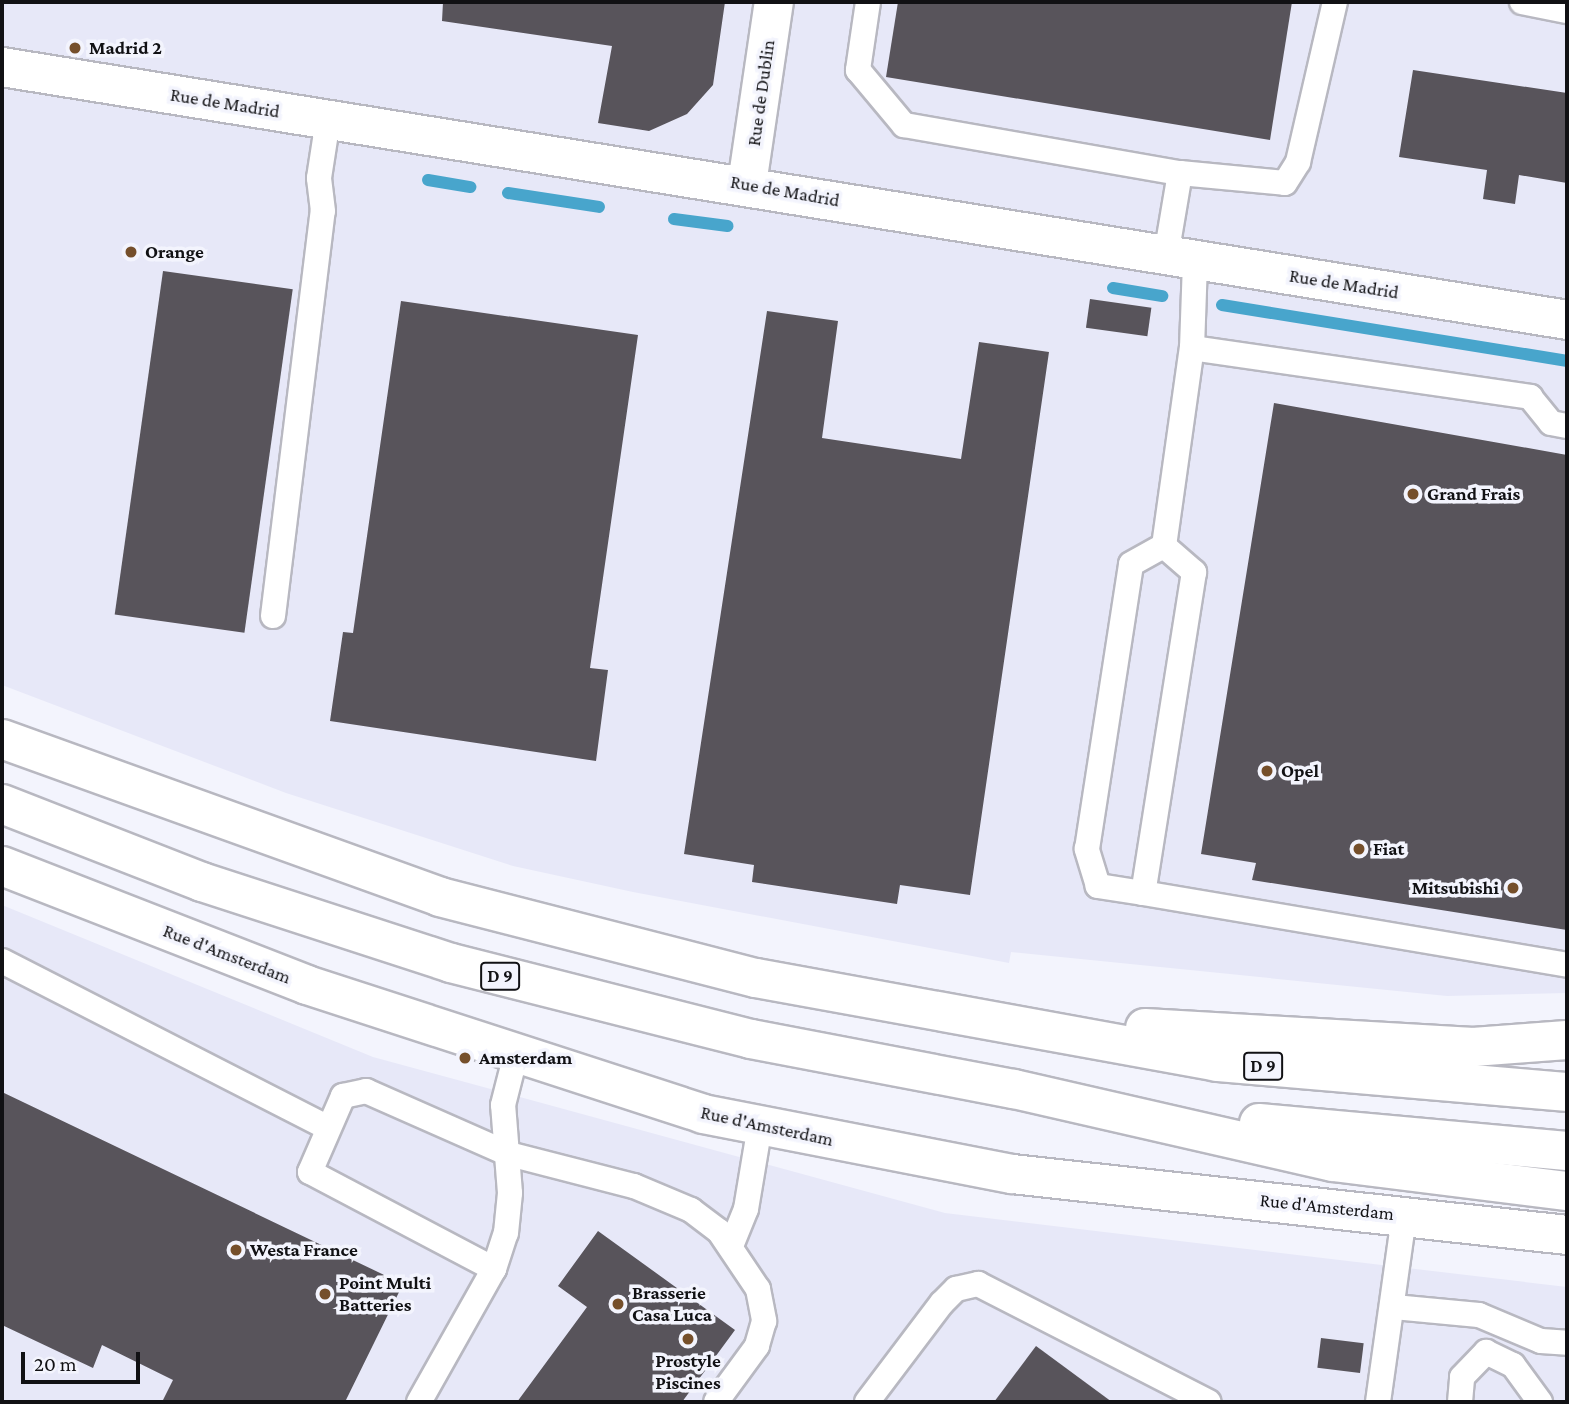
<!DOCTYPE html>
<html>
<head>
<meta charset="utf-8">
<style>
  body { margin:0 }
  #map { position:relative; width:1569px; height:1404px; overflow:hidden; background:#f3f4fd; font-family:"Crimson Pro",serif }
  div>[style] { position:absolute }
  .built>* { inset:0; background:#e7e8f8 }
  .stream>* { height:12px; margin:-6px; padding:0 6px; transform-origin:6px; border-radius:6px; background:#48a5cc }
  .building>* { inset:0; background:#58545b; transform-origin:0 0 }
  .roads { filter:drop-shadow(2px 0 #b8b8c1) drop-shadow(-2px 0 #b8b8c1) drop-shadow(0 2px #b8b8c1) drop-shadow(0 -2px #b8b8c1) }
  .lane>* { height:24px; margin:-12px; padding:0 12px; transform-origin:12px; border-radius:12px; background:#fff }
  .street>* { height:38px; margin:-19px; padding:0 19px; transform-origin:19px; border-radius:19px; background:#fff }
  .highway>* { height:38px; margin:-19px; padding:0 19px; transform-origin:19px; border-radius:19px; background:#fff }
  .dots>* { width:19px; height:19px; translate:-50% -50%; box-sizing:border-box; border:4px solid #f3f4fd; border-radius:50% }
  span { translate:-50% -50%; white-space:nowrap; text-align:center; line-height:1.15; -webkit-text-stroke:7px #f3f4fd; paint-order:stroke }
  .shield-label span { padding:2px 5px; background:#f3f4fd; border:2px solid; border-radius:5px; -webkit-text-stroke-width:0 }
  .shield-label { font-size:18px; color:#111114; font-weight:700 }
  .poi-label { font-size:19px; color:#111114; font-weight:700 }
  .left { translate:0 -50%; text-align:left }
  .right { translate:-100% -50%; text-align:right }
  .street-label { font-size:19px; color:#111114 }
  .frame { position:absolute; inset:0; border:4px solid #111114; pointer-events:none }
  .scale { position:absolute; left:21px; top:1352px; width:119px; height:32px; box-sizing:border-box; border:4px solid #111114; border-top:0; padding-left:9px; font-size:21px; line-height:24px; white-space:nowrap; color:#111114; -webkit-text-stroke:5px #f3f4fd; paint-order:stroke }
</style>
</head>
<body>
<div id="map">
  <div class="built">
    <div style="clip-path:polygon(2px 2px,1567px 2px,1567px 993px,1447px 996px,1011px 952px,1009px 963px,633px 892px,513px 866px,286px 793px,2px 685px)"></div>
    <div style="clip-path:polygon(2px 905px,373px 1057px,945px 1213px,1567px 1287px,1567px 1402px,2px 1402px)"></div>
  </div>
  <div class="stream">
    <div style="left:428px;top:180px;width:43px;rotate:9.5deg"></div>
    <div style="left:508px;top:193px;width:92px;rotate:8.7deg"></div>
    <div style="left:674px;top:219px;width:54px;rotate:7.4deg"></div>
    <div style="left:1113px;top:288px;width:50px;rotate:9.3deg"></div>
    <div style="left:1222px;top:305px;width:350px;rotate:9.2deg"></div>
  </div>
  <div class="building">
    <div style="clip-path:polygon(443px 2px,725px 2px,713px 85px,687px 114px,649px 131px,598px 123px,612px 46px,442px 21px)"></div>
    <div style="clip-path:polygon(898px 2px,1292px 2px,1270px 140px,886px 77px)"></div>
    <div style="clip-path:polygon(1413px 70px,1567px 93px,1567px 183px,1519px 175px,1515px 204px,1483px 199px,1487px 170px,1399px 157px)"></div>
    <div style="left:163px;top:271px;width:131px;height:347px;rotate:8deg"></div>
    <div style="left:1090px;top:299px;width:62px;height:29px;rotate:8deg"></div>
    <div style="clip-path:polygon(401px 301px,638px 335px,590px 668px,608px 670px,596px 761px,330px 721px,343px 632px,353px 633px)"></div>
    <div style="clip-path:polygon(767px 311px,838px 321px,822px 438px,961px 459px,979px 342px,1049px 352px,970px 895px,900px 885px,897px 904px,752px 882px,754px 865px,684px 854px)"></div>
    <div style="clip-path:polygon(1274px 403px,1567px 455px,1567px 930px,1252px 880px,1256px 863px,1201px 854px)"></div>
    <div style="clip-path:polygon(2px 1092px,403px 1284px,345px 1402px,162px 1402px,173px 1380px,102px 1345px,93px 1368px,2px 1325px)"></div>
    <div style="clip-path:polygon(598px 1231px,735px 1330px,682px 1402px,517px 1402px,587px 1307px,558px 1286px)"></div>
    <div style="left:1321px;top:1338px;width:43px;height:30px;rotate:7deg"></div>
    <div style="clip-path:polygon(1036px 1346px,1112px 1402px,994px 1402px)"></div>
  </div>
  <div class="roads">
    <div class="lane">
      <div style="left:868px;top:2px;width:69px;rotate:98.4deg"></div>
      <div style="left:858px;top:70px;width:72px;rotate:50.1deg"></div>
      <div style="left:904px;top:125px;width:280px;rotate:9.9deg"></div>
      <div style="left:1180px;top:173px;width:84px;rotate:99.6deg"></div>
      <div style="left:1522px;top:2px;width:46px;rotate:11.3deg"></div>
      <div style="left:1180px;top:173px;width:105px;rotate:5.4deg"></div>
      <div style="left:1285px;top:183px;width:25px;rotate:-58deg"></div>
      <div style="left:1298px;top:162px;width:164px;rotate:-77deg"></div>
      <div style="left:1192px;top:348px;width:342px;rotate:8.2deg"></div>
      <div style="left:1530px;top:397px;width:33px;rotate:51deg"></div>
      <div style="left:1551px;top:423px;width:16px;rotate:11deg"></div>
      <div style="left:1164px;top:546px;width:40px;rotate:41deg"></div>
      <div style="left:1194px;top:572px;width:325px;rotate:99deg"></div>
      <div style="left:1143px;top:893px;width:46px;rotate:-171.2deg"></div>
      <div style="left:1098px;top:886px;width:39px;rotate:-107deg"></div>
      <div style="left:1087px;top:849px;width:288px;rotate:-81.2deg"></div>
      <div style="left:1131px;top:564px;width:38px;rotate:-29deg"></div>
      <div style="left:1164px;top:546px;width:200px;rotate:-82deg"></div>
      <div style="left:1192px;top:348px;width:87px;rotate:-88deg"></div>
      <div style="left:273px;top:616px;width:408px;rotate:-83deg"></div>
      <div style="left:323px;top:211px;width:33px;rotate:-97deg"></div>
      <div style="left:319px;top:178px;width:59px;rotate:-81.2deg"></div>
      <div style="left:1143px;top:893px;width:430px;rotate:9.6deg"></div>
      <div style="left:2px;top:961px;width:365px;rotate:27.1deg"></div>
      <div style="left:731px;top:1246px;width:40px;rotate:-68deg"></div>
      <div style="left:746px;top:1209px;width:85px;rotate:-80.5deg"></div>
      <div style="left:494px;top:1269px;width:208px;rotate:-152.2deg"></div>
      <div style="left:310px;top:1172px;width:83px;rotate:-66.5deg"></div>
      <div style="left:343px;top:1096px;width:24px;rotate:-12deg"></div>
      <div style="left:366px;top:1091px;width:156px;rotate:23.8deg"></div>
      <div style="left:509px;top:1154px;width:129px;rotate:14.4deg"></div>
      <div style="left:634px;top:1186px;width:62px;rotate:22.8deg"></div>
      <div style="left:691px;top:1210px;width:35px;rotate:37deg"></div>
      <div style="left:719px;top:1231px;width:70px;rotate:56.1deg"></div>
      <div style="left:758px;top:1289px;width:33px;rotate:79deg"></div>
      <div style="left:764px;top:1321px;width:26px;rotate:106deg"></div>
      <div style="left:757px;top:1346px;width:69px;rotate:126.2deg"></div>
      <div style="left:1394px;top:1307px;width:85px;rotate:5.4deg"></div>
      <div style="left:1479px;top:1315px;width:67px;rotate:22.8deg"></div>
      <div style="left:1541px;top:1341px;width:26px;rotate:4deg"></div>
      <div style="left:419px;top:1402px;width:153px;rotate:-60.6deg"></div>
      <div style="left:494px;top:1269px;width:38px;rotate:-72deg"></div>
      <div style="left:506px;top:1233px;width:40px;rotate:-84.3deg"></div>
      <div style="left:510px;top:1193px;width:88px;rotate:-94.5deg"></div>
      <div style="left:503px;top:1105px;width:53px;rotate:-75.7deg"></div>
      <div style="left:867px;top:1402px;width:124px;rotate:-52.9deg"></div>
      <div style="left:942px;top:1303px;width:20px;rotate:-45deg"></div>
      <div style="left:956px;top:1289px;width:23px;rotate:-13deg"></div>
      <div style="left:978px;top:1284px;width:259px;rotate:27.1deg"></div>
      <div style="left:1378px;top:1402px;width:188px;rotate:-82deg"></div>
      <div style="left:1460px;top:1402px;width:25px;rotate:-85deg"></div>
      <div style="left:1462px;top:1377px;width:35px;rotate:-46deg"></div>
      <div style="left:1486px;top:1352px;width:30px;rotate:26deg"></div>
      <div style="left:1513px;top:1365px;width:46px;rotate:53.9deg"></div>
    </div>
    <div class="street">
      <div style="left:2px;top:67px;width:1585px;rotate:9.18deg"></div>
      <div style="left:747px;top:184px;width:184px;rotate:-81.6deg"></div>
      <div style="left:2px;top:866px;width:327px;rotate:21.3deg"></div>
      <div style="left:307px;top:985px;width:416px;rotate:18deg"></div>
      <div style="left:703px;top:1114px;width:315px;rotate:11deg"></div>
      <div style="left:1012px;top:1174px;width:558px;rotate:6.27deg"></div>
    </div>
    <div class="highway">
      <div style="left:2px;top:739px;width:466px;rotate:19.8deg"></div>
      <div style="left:440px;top:897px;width:326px;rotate:14.4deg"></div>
      <div style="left:756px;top:978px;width:469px;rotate:10.3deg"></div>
      <div style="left:1217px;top:1062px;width:351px;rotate:4.9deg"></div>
      <div style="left:2px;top:804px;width:215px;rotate:21.3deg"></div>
      <div style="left:202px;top:882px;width:262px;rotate:18deg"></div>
      <div style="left:451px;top:963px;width:309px;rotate:14.2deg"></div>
      <div style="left:751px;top:1039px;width:268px;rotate:10.8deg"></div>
      <div style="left:1014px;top:1089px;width:327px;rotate:12.9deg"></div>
      <div style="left:1333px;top:1162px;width:236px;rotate:7.1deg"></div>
      <div style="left:1145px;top:1028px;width:329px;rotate:3.3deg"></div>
      <div style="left:1473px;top:1047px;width:94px;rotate:-4.3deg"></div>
      <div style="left:1259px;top:1123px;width:309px;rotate:5.2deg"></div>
    </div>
  </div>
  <div class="dots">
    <div style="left:75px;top:48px;background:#754f2b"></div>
    <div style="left:131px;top:252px;background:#754f2b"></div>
    <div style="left:1413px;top:494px;background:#754f2b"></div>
    <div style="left:1267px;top:771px;background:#754f2b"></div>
    <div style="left:1359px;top:849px;background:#754f2b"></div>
    <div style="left:1513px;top:888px;background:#754f2b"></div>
    <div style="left:465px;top:1058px;background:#754f2b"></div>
    <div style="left:236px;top:1250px;background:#754f2b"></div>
    <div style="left:325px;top:1294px;background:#754f2b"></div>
    <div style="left:618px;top:1304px;background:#754f2b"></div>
    <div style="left:688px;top:1339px;background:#754f2b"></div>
  </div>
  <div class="shield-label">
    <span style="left:500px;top:976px">D 9</span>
    <span style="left:1263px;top:1066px">D 9</span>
  </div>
  <div class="poi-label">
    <span class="left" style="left:89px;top:48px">Madrid 2</span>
    <span class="left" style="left:145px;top:252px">Orange</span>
    <span class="left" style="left:1427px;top:494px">Grand Frais</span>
    <span class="left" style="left:1281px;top:771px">Opel</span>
    <span class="left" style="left:1373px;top:849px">Fiat</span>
    <span class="right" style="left:1499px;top:888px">Mitsubishi</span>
    <span class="left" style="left:479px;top:1058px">Amsterdam</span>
    <span class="left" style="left:250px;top:1250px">Westa France</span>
    <span class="left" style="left:339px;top:1294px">Point Multi<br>Batteries</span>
    <span class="left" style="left:632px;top:1304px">Brasserie<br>Casa Luca</span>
    <span style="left:688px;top:1372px">Prostyle<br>Piscines</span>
  </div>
  <div class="street-label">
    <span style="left:761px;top:93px;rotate:-82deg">Rue de Dublin</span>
    <span style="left:225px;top:103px;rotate:9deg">Rue de Madrid</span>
    <span style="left:785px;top:191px;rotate:10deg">Rue de Madrid</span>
    <span style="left:1344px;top:284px;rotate:9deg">Rue de Madrid</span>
    <span style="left:227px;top:954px;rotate:21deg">Rue d'Amsterdam</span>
    <span style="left:767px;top:1126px;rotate:12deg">Rue d'Amsterdam</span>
    <span style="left:1327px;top:1207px;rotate:6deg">Rue d'Amsterdam</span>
  </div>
  <div class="frame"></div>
  <div class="scale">20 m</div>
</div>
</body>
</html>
